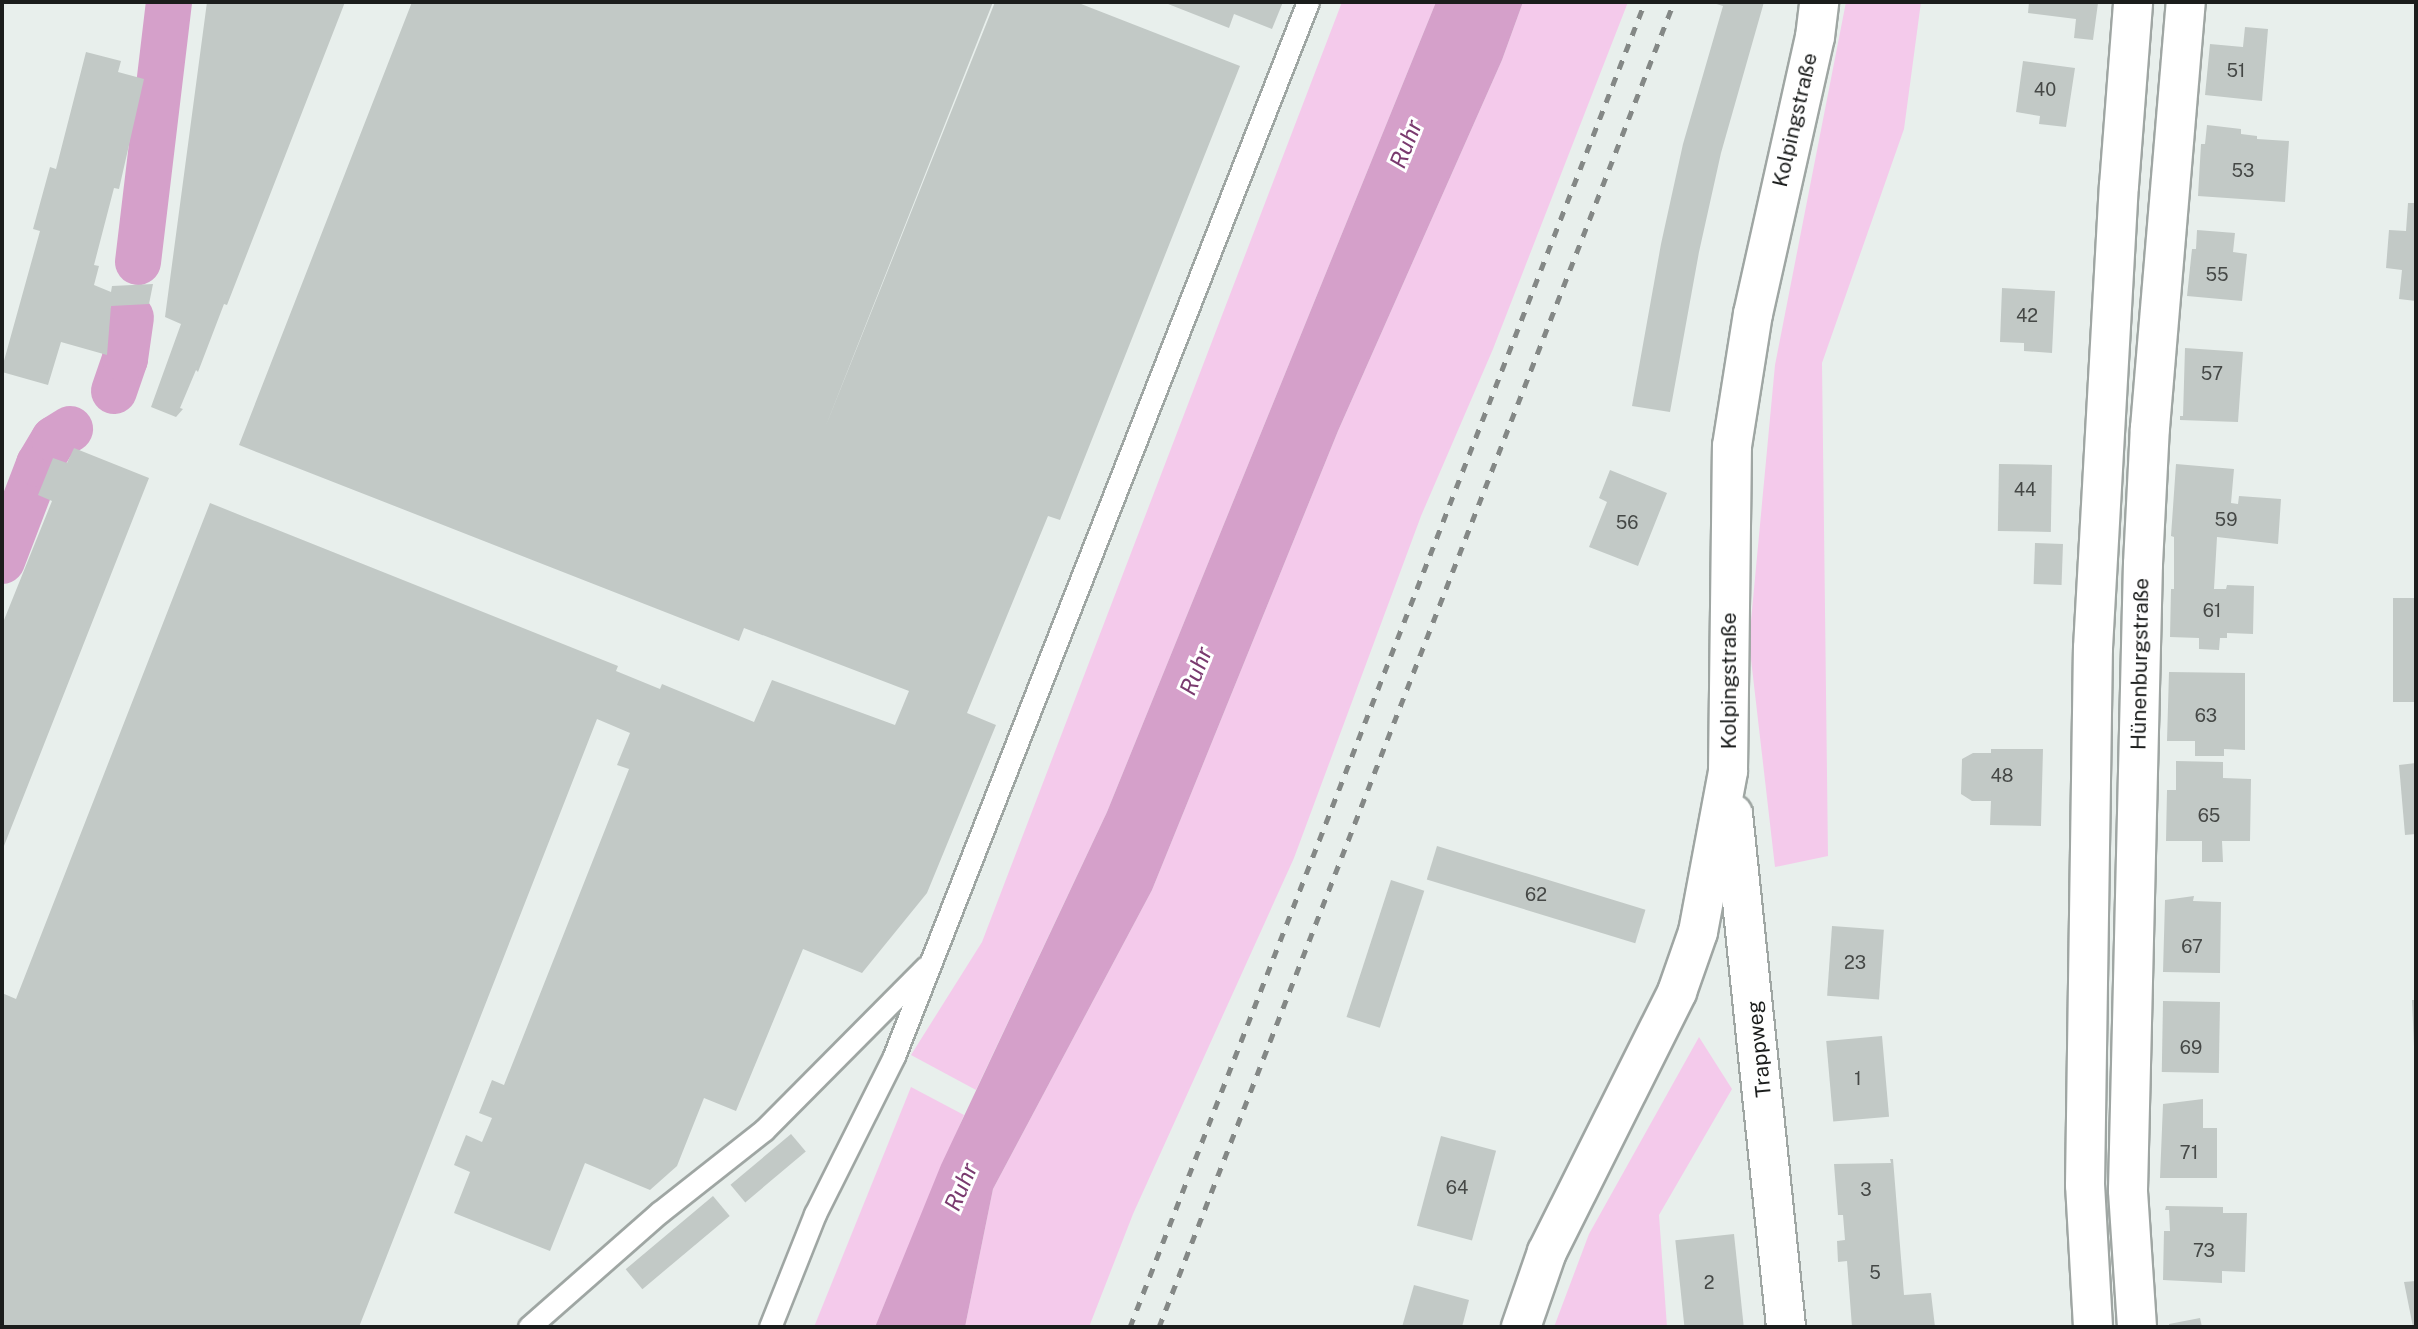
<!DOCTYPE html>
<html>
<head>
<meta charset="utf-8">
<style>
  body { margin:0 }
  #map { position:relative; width:2418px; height:1329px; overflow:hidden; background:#e8efec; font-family:"Public Sans",sans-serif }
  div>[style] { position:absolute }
  .green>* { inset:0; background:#f4caeb }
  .water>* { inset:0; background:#d5a0ca }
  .canal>* { height:46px; margin:-23px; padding:0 23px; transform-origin:23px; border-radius:23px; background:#d5a0ca }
  .building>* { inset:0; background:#c2c9c6; transform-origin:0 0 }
  .roads { filter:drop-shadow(2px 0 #9fa6a3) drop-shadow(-2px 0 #9fa6a3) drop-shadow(0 2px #9fa6a3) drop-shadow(0 -2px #9fa6a3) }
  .service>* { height:21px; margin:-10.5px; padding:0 10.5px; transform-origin:10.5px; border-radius:10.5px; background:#fff }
  .minor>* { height:38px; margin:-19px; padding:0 19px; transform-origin:19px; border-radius:19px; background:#fff }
  .rail>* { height:5px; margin-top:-2.5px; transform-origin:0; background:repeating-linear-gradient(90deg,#848886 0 9px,transparent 0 18px) }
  span { translate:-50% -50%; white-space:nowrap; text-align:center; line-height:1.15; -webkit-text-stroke:6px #fff; paint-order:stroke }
  .number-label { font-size:18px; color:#454846 }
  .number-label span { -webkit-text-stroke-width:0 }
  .street-label { font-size:21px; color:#1b1d1c }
  .water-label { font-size:23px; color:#7a3a6f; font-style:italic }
  .frame { position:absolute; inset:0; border:4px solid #1b1d1c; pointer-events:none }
</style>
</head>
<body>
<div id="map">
  <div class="green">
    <div style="clip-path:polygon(1342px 2px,1436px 2px,1107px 812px,976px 1090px,911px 1055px,982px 942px)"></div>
    <div style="clip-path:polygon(1523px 2px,1628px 2px,1493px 349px,1421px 516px,1294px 858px,1133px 1214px,1089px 1327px,965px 1327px,993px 1189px,1152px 890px,1338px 431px,1502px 60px)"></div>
    <div style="clip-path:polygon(1846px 2px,1921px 2px,1904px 129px,1822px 363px,1828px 856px,1775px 867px,1749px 642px,1775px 365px)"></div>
    <div style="clip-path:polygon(1699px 1037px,1732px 1089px,1659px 1215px,1667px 1327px,1554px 1327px,1589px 1234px)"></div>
    <div style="clip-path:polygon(911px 1087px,964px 1115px,875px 1327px,814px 1327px)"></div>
  </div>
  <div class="water">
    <div style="clip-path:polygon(1436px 2px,1523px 2px,1502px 60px,1338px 431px,1152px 890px,993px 1189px,965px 1327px,875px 1327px,941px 1165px,1107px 812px)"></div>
  </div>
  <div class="canal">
    <div style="left:138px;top:262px;width:262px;rotate:-83.2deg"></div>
    <div style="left:114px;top:391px;width:34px;rotate:-71deg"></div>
    <div style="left:125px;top:359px;width:42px;rotate:-81.9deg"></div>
    <div style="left:2px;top:561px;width:104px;rotate:-69.1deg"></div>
    <div style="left:39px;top:464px;width:29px;rotate:-59deg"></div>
    <div style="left:54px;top:439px;width:19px;rotate:-32deg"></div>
  </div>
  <div class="building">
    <div style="clip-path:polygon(207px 2px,345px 2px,227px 305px,224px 304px,198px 372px,196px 370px,180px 408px,183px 409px,176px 417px,151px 407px,181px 324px,165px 317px)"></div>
    <div style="clip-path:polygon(412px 2px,993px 2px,825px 428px,995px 2px,1076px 2px,1240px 66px,1060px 520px,1048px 516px,967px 713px,996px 725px,927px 893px,862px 973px,803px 949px,736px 1111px,704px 1098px,677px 1166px,650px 1190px,585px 1163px,550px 1251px,454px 1213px,470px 1172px,454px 1165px,466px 1135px,482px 1142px,492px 1118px,479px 1113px,492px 1080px,504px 1085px,629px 769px,617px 765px,630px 733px,597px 719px,359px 1327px,2px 1327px,2px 993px,16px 999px,210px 503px,618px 666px,616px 671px,660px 689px,662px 684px,754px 722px,772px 680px,895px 725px,909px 691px,744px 628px,739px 641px,239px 445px)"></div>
    <div style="clip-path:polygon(1163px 2px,1283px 2px,1272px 29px,1234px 14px,1229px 28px)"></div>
    <div style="clip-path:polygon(1764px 2px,1721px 153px,1699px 252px,1670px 412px,1632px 406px,1661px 244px,1683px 144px,1723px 6px,1710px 2px)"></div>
    <div style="clip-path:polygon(2029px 2px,2098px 3px,2093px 40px,2074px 38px,2076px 19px,2028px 13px)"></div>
    <div style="clip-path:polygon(2245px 27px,2268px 29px,2262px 101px,2205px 95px,2210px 44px,2243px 47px)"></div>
    <div style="clip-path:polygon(86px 52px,121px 61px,118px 72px,144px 79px,119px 189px,114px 188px,94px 265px,99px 266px,94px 285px,111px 292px,112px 286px,153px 284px,149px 304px,111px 306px,107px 355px,61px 342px,48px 385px,2px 372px,2px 368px,40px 231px,33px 229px,50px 167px,56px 169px)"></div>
    <div style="clip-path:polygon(2023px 61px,2075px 68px,2066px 127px,2039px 124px,2040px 116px,2016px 112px)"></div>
    <div style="clip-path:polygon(2207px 125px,2241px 129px,2241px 134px,2257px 136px,2257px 139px,2289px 141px,2285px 202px,2198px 196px,2201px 144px,2205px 144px)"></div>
    <div style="clip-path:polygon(2408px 203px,2416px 203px,2416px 301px,2399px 299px,2402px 270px,2386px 268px,2389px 230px,2406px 231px)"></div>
    <div style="clip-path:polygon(2197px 230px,2235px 233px,2233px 252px,2247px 254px,2242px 301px,2187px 296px,2192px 249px,2196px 249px)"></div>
    <div style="clip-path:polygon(2002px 288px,2055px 291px,2052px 353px,2024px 351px,2024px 343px,2000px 342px)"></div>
    <div style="clip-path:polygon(2185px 348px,2243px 352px,2238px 422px,2180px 420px,2180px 416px,2183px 416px)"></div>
    <div style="clip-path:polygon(74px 448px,149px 478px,2px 851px,2px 625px,52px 501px,38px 495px,53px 458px,67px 463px)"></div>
    <div style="left:1999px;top:464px;width:53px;height:67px;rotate:1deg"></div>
    <div style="clip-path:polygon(2176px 464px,2234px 469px,2231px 503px,2238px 504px,2239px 496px,2281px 499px,2278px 544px,2217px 537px,2214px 589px,2226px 589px,2227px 585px,2254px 586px,2253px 634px,2227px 633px,2227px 638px,2220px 638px,2219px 650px,2199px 649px,2199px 638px,2170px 637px,2171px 589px,2174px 589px,2174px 537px,2171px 536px)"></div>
    <div style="clip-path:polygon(1610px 470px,1667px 493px,1638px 566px,1589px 547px,1607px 502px,1599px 498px)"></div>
    <div style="left:2035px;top:543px;width:28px;height:41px;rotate:2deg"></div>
    <div style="left:2393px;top:598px;width:23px;height:104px"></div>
    <div style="clip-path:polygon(2169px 672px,2245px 673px,2245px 750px,2224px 749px,2224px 756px,2195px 756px,2195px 741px,2167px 741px)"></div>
    <div style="clip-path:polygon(1991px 749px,2043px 749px,2041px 826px,1990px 825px,1991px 801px,1972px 801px,1961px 794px,1962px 759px,1973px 753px,1991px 753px)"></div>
    <div style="clip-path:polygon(2176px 761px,2223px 762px,2223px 778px,2251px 779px,2250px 841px,2222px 841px,2223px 862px,2202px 862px,2202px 841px,2166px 841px,2167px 790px,2176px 790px)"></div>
    <div style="clip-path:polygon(2416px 763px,2416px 834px,2405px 835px,2399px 765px)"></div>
    <div style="left:1437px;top:846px;width:218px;height:35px;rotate:17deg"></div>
    <div style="left:1391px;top:880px;width:35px;height:144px;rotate:18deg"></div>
    <div style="clip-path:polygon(2194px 896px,2193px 901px,2221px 902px,2220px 973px,2163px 972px,2165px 900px)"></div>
    <div style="left:1832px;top:926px;width:52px;height:70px;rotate:4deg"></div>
    <div style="clip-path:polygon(2412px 1000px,2416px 1000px,2416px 1046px,2414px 1046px)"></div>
    <div style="left:2220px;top:1002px;width:71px;height:57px;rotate:91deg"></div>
    <div style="left:1882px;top:1036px;width:81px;height:56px;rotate:85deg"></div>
    <div style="clip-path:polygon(2203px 1099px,2203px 1128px,2217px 1128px,2217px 1178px,2160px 1178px,2163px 1104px)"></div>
    <div style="left:791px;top:1134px;width:23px;height:79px;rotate:50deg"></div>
    <div style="left:1441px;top:1136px;width:57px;height:93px;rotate:15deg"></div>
    <div style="clip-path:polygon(1890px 1159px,1893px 1159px,1904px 1295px,1931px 1293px,1935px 1327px,1852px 1327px,1847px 1261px,1838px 1262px,1837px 1241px,1845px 1240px,1843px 1215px,1838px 1215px,1834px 1164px,1891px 1163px)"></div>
    <div style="left:713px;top:1196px;width:26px;height:114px;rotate:50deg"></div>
    <div style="clip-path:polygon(2166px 1206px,2223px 1207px,2223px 1213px,2247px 1213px,2245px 1272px,2222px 1271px,2222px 1283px,2163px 1280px,2164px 1231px,2170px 1231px,2169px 1210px,2165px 1210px)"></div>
    <div style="left:1734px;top:1234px;width:93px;height:59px;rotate:84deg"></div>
    <div style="clip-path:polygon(2416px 1281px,2416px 1327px,2413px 1327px,2404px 1282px)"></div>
    <div style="clip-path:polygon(1414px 1285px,1469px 1300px,1462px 1327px,1402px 1327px)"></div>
    <div style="clip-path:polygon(2200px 1318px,2202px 1327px,2169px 1327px,2169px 1324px)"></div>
  </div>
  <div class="roads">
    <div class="service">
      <div style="left:529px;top:1327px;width:174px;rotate:-41.3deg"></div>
      <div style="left:660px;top:1212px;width:132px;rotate:-38.3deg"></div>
      <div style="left:764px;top:1130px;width:230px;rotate:-45.2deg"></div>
      <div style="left:770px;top:1327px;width:122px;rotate:-68.3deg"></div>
      <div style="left:815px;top:1214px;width:177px;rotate:-63.4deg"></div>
      <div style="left:894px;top:1056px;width:1132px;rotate:-68.56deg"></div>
    </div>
    <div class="minor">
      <div style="left:1733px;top:814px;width:516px;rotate:84.1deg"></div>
      <div style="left:1521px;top:1327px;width:79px;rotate:-70.9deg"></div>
      <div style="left:1547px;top:1252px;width:291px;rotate:-63.4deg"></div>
      <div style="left:1677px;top:992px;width:64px;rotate:-70.7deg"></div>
      <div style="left:1698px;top:932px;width:164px;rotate:-79.4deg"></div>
      <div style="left:1728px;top:771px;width:325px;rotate:-89.3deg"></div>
      <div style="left:1732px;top:446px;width:134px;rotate:-81deg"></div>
      <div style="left:1753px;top:314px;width:284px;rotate:-77.4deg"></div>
      <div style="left:1815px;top:37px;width:35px;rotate:-83deg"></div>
      <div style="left:2093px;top:1327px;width:142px;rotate:-93.2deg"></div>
      <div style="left:2085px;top:1185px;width:537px;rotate:-89.15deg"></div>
      <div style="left:2093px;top:648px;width:463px;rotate:-86.8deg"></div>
      <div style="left:2119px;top:186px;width:185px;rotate:-85.6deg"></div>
      <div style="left:2137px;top:1327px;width:137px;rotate:-93.8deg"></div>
      <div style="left:2128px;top:1190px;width:626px;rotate:-88.63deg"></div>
      <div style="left:2143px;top:564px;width:136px;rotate:-87.1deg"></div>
      <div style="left:2150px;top:428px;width:428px;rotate:-85.2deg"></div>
    </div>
  </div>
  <div class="rail">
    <div style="left:1130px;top:1327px;width:1422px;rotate:-68.76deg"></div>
    <div style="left:1159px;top:1327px;width:1422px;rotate:-68.76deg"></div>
  </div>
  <div class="number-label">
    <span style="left:2236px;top:71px">51</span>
    <span style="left:2045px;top:90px">40</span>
    <span style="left:2243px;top:171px">53</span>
    <span style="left:2217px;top:275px">55</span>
    <span style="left:2027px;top:316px">42</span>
    <span style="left:2212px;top:374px">57</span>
    <span style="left:2025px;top:490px">44</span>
    <span style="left:2226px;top:520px">59</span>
    <span style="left:1627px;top:523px">56</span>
    <span style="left:2212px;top:611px">61</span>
    <span style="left:2206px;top:716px">63</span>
    <span style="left:2002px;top:776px">48</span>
    <span style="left:2209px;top:816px">65</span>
    <span style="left:1536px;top:895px">62</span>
    <span style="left:2192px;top:947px">67</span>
    <span style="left:1855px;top:963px">23</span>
    <span style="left:2191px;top:1048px">69</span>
    <span style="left:1858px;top:1079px">1</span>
    <span style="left:2189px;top:1153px">71</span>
    <span style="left:1457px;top:1188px">64</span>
    <span style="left:1866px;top:1190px">3</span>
    <span style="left:2204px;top:1251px">73</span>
    <span style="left:1875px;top:1273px">5</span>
    <span style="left:1709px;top:1283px">2</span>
  </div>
  <div class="street-label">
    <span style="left:1795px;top:120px;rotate:-77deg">Kolpingstraße</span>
    <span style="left:2140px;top:664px;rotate:-89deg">Hünenburgstraße</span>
    <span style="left:1729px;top:681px;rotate:-90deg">Kolpingstraße</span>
    <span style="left:1759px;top:1049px;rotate:-96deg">Trappweg</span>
  </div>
  <div class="water-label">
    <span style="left:1406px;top:144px;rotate:-68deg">Ruhr</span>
    <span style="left:1196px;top:671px;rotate:-68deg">Ruhr</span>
    <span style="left:961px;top:1187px;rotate:-67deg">Ruhr</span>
  </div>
  <div class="frame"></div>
</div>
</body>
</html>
